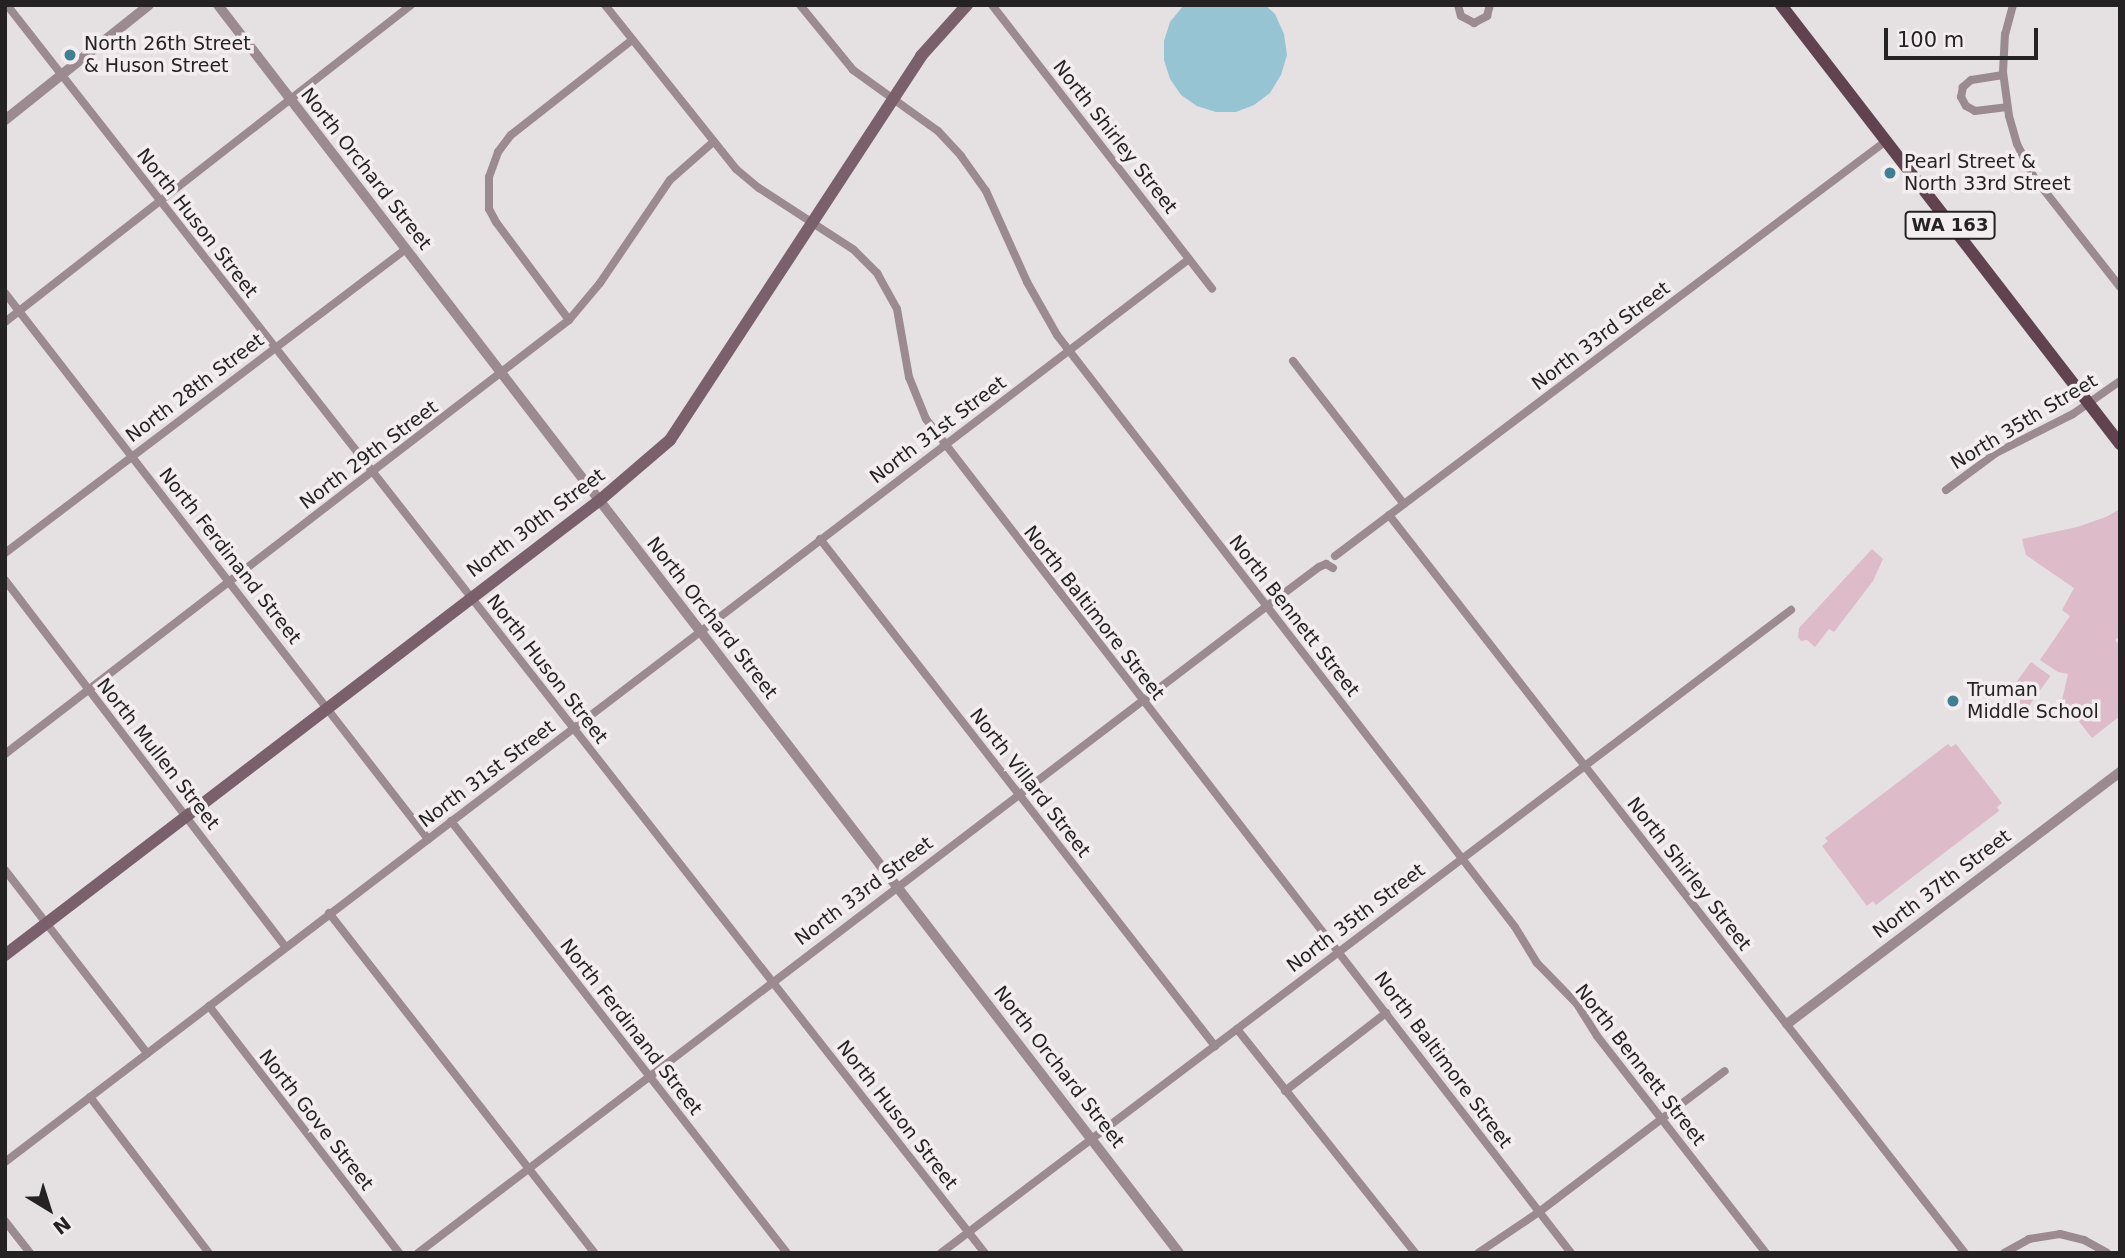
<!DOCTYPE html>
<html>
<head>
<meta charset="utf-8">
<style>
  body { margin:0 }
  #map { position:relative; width:2125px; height:1258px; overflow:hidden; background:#e5e0e2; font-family:"DejaVu Sans",sans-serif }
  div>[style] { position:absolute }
  .green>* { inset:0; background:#debbc8; transform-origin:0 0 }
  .water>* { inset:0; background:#96c4d3 }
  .minor>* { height:8px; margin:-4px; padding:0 4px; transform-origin:4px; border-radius:4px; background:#9c8a91 }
  .tertiary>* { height:10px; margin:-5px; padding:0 5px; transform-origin:5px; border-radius:5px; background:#9c8a91 }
  .secondary>* { height:12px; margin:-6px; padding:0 6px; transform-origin:6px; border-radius:6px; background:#7a606a }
  .primary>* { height:12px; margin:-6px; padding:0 6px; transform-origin:6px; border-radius:6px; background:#61434f }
  .dots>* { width:19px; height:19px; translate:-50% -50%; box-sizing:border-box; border:4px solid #f3edef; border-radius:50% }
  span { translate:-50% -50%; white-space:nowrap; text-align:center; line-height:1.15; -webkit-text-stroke:7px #f3edef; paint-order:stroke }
  .shield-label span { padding:2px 5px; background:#f3edef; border:2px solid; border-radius:5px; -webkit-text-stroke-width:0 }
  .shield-label { font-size:18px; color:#242223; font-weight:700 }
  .poi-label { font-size:19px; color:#242223 }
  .left { translate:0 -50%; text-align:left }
  .street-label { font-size:19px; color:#242223 }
  .frame { position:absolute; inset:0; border:7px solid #242223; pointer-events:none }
  .north { position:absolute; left:14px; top:1174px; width:70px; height:70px; -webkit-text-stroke:5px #f3edef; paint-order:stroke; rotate:142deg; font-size:19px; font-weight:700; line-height:28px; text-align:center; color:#242223 }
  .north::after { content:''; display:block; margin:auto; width:24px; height:32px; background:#242223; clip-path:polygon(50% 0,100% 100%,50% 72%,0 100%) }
  .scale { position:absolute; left:1884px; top:28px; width:154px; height:32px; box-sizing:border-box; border:4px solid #242223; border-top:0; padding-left:9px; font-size:21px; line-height:24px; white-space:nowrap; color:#242223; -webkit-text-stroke:5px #f3edef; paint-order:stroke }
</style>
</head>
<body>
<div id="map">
  <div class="green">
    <div style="clip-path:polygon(2120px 509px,2120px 636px,2115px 640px,2120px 646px,2120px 716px,2092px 738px,2062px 700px,2068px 674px,2058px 672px,2040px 660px,2070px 616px,2062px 610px,2074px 588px,2026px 555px,2022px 539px,2077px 527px,2106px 517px)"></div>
    <div style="clip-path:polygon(1872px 549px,1883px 559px,1873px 581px,1834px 632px,1829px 629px,1815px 647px,1807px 640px,1801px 641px,1798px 637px,1799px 628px)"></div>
    <div style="left:2031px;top:662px;width:24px;height:40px;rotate:36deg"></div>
    <div style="clip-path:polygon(1948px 744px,1951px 747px,1956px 744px,2002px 803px,1997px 807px,1999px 811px,1876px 905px,1873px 901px,1867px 906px,1822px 846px,1828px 841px,1825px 838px)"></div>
  </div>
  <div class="water">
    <div style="clip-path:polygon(1184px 5px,1265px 5px,1275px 14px,1284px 34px,1287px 55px,1281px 75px,1270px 93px,1254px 105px,1236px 112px,1216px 112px,1197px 106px,1181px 95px,1170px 79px,1164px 60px,1164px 41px,1170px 22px)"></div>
  </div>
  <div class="minor">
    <div style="left:7px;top:5px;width:1586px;rotate:51.92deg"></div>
    <div style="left:605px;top:5px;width:210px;rotate:51.4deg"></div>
    <div style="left:736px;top:169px;width:30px;rotate:40deg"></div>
    <div style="left:759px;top:188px;width:113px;rotate:33.1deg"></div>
    <div style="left:854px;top:250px;width:33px;rotate:45deg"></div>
    <div style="left:877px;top:273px;width:41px;rotate:60.9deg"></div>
    <div style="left:897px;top:309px;width:69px;rotate:80deg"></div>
    <div style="left:909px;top:377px;width:45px;rotate:68deg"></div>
    <div style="left:926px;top:419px;width:1054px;rotate:52.28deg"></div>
    <div style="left:800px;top:5px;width:84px;rotate:50.8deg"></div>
    <div style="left:853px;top:70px;width:105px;rotate:35.7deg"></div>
    <div style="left:938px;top:131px;width:34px;rotate:47deg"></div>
    <div style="left:961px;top:156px;width:43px;rotate:54.5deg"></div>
    <div style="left:986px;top:191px;width:100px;rotate:65.7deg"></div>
    <div style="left:1027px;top:282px;width:61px;rotate:60.5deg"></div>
    <div style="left:1057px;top:335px;width:748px;rotate:52.27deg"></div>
    <div style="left:1515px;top:927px;width:42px;rotate:58.6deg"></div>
    <div style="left:1537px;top:963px;width:57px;rotate:45.7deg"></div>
    <div style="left:1577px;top:1004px;width:38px;rotate:58deg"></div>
    <div style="left:1597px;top:1036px;width:275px;rotate:52.1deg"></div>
    <div style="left:992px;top:5px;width:359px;rotate:52.2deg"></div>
    <div style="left:1458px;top:5px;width:11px;rotate:75deg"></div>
    <div style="left:1461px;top:16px;width:15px;rotate:28deg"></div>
    <div style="left:1474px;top:23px;width:15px;rotate:-28deg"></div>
    <div style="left:1487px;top:16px;width:11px;rotate:-75deg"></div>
    <div style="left:2013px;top:5px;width:30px;rotate:105deg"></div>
    <div style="left:2005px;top:34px;width:38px;rotate:93deg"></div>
    <div style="left:2003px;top:72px;width:44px;rotate:82.2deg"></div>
    <div style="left:2009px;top:116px;width:29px;rotate:74deg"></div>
    <div style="left:2017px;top:144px;width:36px;rotate:63deg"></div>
    <div style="left:2033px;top:176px;width:141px;rotate:51.9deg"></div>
    <div style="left:2003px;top:75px;width:32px;rotate:171deg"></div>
    <div style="left:1971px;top:80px;width:11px;rotate:139deg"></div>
    <div style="left:1963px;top:87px;width:10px;rotate:101deg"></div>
    <div style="left:1961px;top:97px;width:10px;rotate:61deg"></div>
    <div style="left:1966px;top:106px;width:10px;rotate:29deg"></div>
    <div style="left:1975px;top:111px;width:32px;rotate:-7deg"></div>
    <div style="left:5px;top:293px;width:691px;rotate:52.23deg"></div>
    <div style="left:569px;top:320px;width:122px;rotate:-126.7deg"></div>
    <div style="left:496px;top:222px;width:15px;rotate:-118deg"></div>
    <div style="left:489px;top:209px;width:32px;rotate:-90deg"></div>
    <div style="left:489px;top:177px;width:27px;rotate:-70deg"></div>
    <div style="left:498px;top:152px;width:21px;rotate:-53deg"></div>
    <div style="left:511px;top:135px;width:154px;rotate:-38.1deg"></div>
    <div style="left:5px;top:322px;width:515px;rotate:-37.98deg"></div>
    <div style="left:1293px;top:361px;width:181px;rotate:52.2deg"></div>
    <div style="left:1946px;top:490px;width:62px;rotate:-36.5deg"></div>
    <div style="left:1996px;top:453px;width:86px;rotate:-26.9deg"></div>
    <div style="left:2073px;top:414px;width:57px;rotate:-35.1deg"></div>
    <div style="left:1389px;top:515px;width:936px;rotate:52.03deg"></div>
    <div style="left:820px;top:539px;width:643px;rotate:52.08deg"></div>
    <div style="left:5px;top:553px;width:503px;rotate:-37.17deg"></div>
    <div style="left:1335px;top:556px;width:690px;rotate:-36.99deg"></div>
    <div style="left:5px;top:580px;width:462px;rotate:52.6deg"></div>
    <div style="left:5px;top:754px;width:712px;rotate:-37.58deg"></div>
    <div style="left:569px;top:320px;width:48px;rotate:-50deg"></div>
    <div style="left:600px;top:283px;width:125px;rotate:-55.8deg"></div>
    <div style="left:670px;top:180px;width:56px;rotate:-41.4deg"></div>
    <div style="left:451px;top:821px;width:547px;rotate:52.13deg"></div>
    <div style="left:5px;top:870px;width:232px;rotate:52.2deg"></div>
    <div style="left:329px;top:913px;width:432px;rotate:52deg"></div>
    <div style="left:209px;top:1006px;width:312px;rotate:52.4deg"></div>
    <div style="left:1237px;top:1029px;width:286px;rotate:51.5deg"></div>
    <div style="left:1285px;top:1091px;width:128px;rotate:-37.7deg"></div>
    <div style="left:90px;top:1097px;width:196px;rotate:52.7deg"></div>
    <div style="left:5px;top:1162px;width:1489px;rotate:-37.33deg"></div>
    <div style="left:5px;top:1221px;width:41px;rotate:52deg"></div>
    <div style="left:418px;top:1253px;width:1067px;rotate:-37.31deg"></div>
    <div style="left:1267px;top:606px;width:65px;rotate:-36.9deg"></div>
    <div style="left:1319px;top:567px;width:8px;rotate:-23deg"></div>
    <div style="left:1326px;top:564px;width:8px;rotate:30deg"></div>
    <div style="left:941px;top:1253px;width:1066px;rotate:-37.11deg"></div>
    <div style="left:1478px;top:1253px;width:73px;rotate:-33.9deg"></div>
    <div style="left:1539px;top:1212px;width:233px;rotate:-37.2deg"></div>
    <div style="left:2004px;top:1253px;width:29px;rotate:-29deg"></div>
    <div style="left:2029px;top:1239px;width:31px;rotate:-9deg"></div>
    <div style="left:2060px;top:1234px;width:25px;rotate:14deg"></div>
    <div style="left:2084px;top:1240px;width:26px;rotate:29deg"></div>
  </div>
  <div class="tertiary">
    <div style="left:218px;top:5px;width:1575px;rotate:52.4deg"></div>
    <div style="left:5px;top:120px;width:184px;rotate:-38.6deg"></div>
    <div style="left:1787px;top:1024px;width:418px;rotate:-37.1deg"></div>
  </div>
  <div class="secondary">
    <div style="left:5px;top:955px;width:749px;rotate:-37.41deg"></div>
    <div style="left:600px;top:500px;width:92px;rotate:-40.6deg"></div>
    <div style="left:670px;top:440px;width:459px;rotate:-56.8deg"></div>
    <div style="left:921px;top:56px;width:69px;rotate:-48deg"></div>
  </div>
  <div class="primary">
    <div style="left:1781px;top:5px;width:555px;rotate:52.32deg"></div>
  </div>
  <div class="dots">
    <div style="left:70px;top:55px;background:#3e7f92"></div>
    <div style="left:1890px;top:173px;background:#3e7f92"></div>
    <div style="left:1953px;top:701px;background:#3e7f92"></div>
  </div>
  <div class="shield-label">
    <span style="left:1950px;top:225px">WA 163</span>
  </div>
  <div class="poi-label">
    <span class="left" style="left:84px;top:55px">North 26th Street<br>&amp; Huson Street</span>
    <span class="left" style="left:1904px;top:173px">Pearl Street &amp;<br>North 33rd Street</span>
    <span class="left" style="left:1967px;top:701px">Truman<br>Middle School</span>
  </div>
  <div class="street-label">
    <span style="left:1115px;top:137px;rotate:52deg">North Shirley Street</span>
    <span style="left:366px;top:169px;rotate:52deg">North Orchard Street</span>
    <span style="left:197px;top:223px;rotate:52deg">North Huson Street</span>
    <span style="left:1601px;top:336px;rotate:-37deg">North 33rd Street</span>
    <span style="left:195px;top:388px;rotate:-37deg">North 28th Street</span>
    <span style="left:2024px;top:422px;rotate:-31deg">North 35th Street</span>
    <span style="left:938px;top:430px;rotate:-37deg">North 31st Street</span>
    <span style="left:369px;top:455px;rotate:-37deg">North 29th Street</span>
    <span style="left:536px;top:523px;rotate:-37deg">North 30th Street</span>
    <span style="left:230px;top:556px;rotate:52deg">North Ferdinand Street</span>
    <span style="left:1094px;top:613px;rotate:52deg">North Baltimore Street</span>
    <span style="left:1294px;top:616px;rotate:52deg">North Bennett Street</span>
    <span style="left:712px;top:618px;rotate:52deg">North Orchard Street</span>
    <span style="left:547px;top:669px;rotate:52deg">North Huson Street</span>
    <span style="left:158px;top:754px;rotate:52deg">North Mullen Street</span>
    <span style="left:487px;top:774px;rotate:-37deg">North 31st Street</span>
    <span style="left:1030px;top:783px;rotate:52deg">North Villard Street</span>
    <span style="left:1689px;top:874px;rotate:52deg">North Shirley Street</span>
    <span style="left:1942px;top:884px;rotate:-37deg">North 37th Street</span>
    <span style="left:864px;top:891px;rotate:-37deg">North 33rd Street</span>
    <span style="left:1356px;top:918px;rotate:-37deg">North 35th Street</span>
    <span style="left:631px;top:1027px;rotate:52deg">North Ferdinand Street</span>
    <span style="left:1443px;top:1060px;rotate:53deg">North Baltimore Street</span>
    <span style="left:1640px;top:1065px;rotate:52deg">North Bennett Street</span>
    <span style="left:1059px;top:1067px;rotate:52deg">North Orchard Street</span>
    <span style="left:897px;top:1115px;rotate:52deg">North Huson Street</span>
    <span style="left:316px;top:1120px;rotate:52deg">North Gove Street</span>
  </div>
  <div class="frame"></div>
  <div class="north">N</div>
  <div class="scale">100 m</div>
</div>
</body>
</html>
